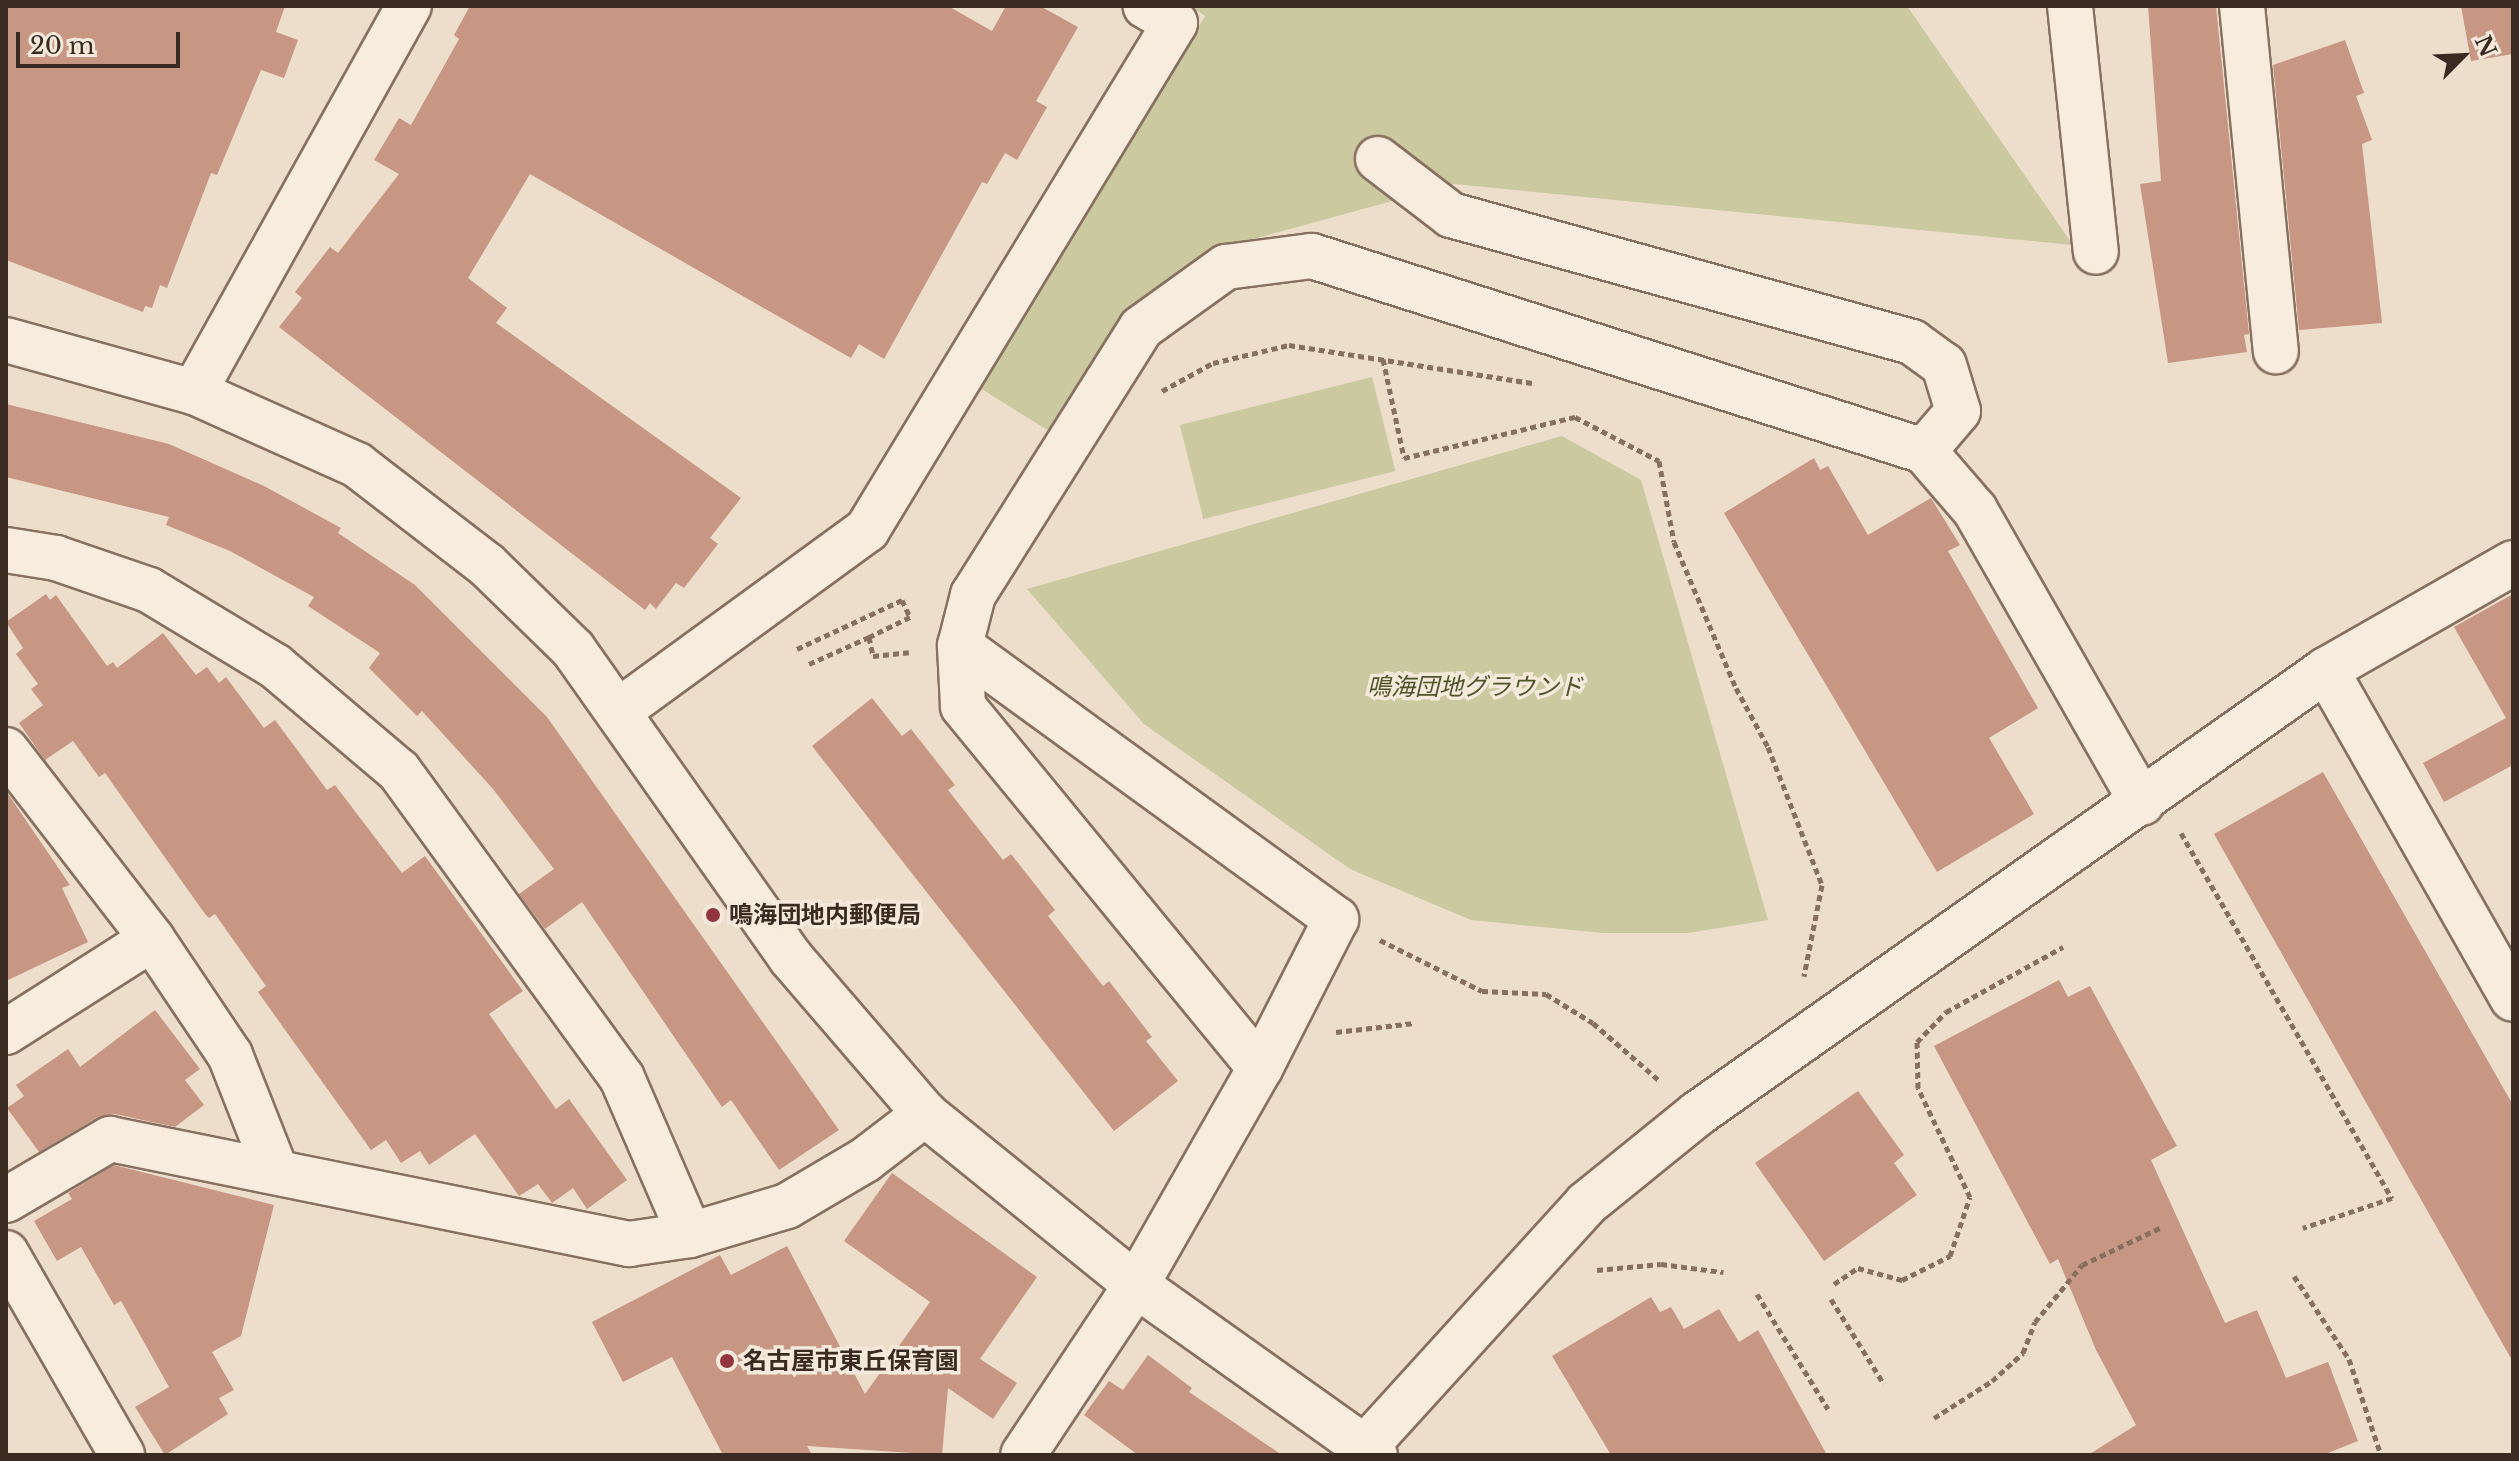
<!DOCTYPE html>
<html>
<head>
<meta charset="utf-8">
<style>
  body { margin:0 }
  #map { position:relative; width:2519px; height:1461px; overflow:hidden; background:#ecdecb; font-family:"Libre Baskerville","Noto Sans JP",serif }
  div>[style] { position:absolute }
  .green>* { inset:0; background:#cac99f; transform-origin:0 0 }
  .building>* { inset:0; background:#c79784 }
  .path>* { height:5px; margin-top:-2.5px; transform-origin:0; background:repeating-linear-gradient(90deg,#887060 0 6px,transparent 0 10px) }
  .roads { filter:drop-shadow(2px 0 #887060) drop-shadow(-2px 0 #887060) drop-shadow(0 2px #887060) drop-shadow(0 -2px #887060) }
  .minor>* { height:44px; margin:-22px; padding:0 22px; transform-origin:22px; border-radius:22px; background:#f7ecde }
  .tertiary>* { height:44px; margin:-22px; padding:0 22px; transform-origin:22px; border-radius:22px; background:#f7ecde }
  .dots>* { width:22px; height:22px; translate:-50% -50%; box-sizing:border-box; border:4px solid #f4e9da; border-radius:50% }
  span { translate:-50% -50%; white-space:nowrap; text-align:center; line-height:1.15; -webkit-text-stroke:7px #f4e9da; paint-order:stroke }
  .park-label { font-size:24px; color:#4f542b; font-style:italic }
  .poi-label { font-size:24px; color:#392b22; font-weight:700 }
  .left { translate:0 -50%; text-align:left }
  .frame { position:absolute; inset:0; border:8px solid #392b22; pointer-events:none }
  .north { position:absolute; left:2423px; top:16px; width:80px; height:80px; -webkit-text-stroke:6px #f4e9da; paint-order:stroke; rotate:66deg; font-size:22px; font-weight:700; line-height:32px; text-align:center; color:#392b22 }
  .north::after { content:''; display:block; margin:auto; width:28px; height:36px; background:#392b22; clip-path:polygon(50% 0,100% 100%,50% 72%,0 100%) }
  .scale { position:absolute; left:16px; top:32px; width:164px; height:36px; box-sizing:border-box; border:4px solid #392b22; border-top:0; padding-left:10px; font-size:24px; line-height:28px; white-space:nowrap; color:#392b22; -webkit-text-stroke:6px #f4e9da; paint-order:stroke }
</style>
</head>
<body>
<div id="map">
  <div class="green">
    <div style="clip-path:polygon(1191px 6px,1907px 6px,2073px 245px,1454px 184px,1239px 243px,1136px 309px,1049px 431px,980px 388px,1205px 16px)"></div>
    <div style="left:1372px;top:377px;width:97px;height:198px;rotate:76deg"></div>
    <div style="clip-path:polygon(1562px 436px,1641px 480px,1768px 920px,1688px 933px,1603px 933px,1471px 920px,1350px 869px,1144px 724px,1027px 589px)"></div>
  </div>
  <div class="building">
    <div style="clip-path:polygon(6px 6px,285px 6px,276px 32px,298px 40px,284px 78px,261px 70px,217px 175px,211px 173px,167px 288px,160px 285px,152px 308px,145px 306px,143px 312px,6px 260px)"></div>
    <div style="clip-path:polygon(470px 6px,948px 6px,992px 31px,1006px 6px,1040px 6px,1078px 27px,1036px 101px,1047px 107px,1017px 160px,1005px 153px,987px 184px,982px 182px,884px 359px,859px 344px,851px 358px,530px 174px,468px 278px,507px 308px,496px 323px,741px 498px,710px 538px,718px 544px,684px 588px,676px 583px,656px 609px,650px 603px,645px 610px,279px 327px,302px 298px,295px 292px,330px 247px,338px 253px,399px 174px,374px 160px,399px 118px,411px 125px,459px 39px,454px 35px)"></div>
    <div style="clip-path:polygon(2148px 6px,2216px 6px,2249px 334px,2244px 335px,2247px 352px,2168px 363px,2140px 184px,2161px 181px)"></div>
    <div style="clip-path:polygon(2461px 6px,2513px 6px,2513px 54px,2471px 61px)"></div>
    <div style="clip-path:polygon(2345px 40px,2364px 93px,2356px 96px,2372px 140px,2362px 144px,2382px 323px,2299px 330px,2273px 65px)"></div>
    <div style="clip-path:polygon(6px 404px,169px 444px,264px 486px,341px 528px,338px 533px,415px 585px,547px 717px,839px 1130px,779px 1170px,731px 1100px,722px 1107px,582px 902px,545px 929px,519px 894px,554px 869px,493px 789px,422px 711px,417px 716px,369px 668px,380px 653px,308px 606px,314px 597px,230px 551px,166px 525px,169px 517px,6px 477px)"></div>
    <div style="clip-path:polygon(1814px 458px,1820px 470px,1828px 466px,1868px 535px,1931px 498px,1960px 545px,1948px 551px,2038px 708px,1989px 738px,2034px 814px,1937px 872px,1724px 513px)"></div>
    <div style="clip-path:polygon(46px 594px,50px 600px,56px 595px,107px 666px,113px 662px,117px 668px,163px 633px,196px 675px,207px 667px,219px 683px,226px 677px,264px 728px,275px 720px,327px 790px,335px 785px,402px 873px,425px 856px,523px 991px,489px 1014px,556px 1109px,569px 1099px,627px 1180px,587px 1209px,573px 1188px,552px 1203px,538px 1184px,519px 1196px,475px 1134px,429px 1165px,420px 1151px,401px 1163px,386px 1140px,371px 1150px,258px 992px,266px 986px,215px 914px,209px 918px,205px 914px,105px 773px,99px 777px,73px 741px,45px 760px,19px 723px,43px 705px,31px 689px,38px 684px,16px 654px,23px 648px,6px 622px)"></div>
    <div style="clip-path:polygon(2513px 594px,2513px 765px,2444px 802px,2423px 763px,2506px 718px,2454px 627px)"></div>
    <div style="clip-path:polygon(872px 698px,902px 736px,911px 729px,955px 785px,948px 790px,1003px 860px,1011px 854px,1055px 910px,1048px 916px,1103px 986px,1109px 981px,1152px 1037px,1146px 1041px,1178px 1081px,1114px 1131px,812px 746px)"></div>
    <div style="clip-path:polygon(2323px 772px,2513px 1105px,2513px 1362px,2214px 834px)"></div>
    <div style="clip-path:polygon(6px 791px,70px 885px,62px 888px,88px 942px,6px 981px)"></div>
    <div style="clip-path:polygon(2059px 980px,2068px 997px,2090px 986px,2177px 1146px,2151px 1160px,2225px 1323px,2257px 1310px,2286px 1378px,2328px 1362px,2358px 1441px,2323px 1455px,2088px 1455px,2136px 1425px,2096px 1350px,2058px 1259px,2050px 1264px,1934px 1046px)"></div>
    <div style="clip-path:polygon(155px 1010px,200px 1069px,185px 1080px,204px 1105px,175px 1127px,115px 1114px,98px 1117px,39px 1152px,7px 1108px,24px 1096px,16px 1085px,68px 1049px,80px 1067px)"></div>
    <div style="clip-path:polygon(1858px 1091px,1904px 1155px,1894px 1163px,1917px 1195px,1824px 1261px,1755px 1163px)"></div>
    <div style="clip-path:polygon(114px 1165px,274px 1205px,241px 1336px,212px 1352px,234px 1390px,219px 1398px,228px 1414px,165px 1455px,135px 1407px,169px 1387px,121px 1301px,114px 1305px,81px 1247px,57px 1261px,34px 1221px,72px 1199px,68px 1193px)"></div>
    <div style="clip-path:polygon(892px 1173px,1037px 1277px,980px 1359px,1017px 1383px,993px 1419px,948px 1388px,942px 1455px,807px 1446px,812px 1455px,723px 1455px,672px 1357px,623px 1382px,592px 1322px,720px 1255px,731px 1275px,787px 1246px,865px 1394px,930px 1302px,844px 1241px)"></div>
    <div style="clip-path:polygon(1651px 1297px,1660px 1312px,1671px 1307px,1684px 1329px,1719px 1309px,1739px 1342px,1758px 1330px,1827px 1455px,1611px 1455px,1552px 1356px)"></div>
    <div style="clip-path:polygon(1148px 1355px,1192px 1388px,1189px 1392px,1282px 1455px,1138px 1455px,1084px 1415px,1109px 1381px,1123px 1390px)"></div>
  </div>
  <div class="path">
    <div style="left:1383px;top:359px;width:101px;rotate:78deg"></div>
    <div style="left:1404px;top:458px;width:176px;rotate:-13.5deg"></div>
    <div style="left:1575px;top:417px;width:95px;rotate:27.6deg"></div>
    <div style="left:1659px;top:461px;width:82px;rotate:79.5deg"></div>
    <div style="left:1674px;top:542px;width:159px;rotate:67deg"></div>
    <div style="left:1736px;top:688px;width:67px;rotate:61.5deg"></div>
    <div style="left:1768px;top:747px;width:148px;rotate:68.6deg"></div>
    <div style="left:1822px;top:885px;width:93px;rotate:101.2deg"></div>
    <div style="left:1162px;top:391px;width:58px;rotate:-28.8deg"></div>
    <div style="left:1213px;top:363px;width:78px;rotate:-13.3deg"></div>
    <div style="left:1289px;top:345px;width:246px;rotate:8.9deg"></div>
    <div style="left:797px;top:649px;width:116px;rotate:-25deg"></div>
    <div style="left:902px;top:600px;width:19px;rotate:65deg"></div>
    <div style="left:910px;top:617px;width:46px;rotate:154deg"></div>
    <div style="left:869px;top:637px;width:19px;rotate:78deg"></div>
    <div style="left:873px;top:656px;width:36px;rotate:-6deg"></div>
    <div style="left:809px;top:664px;width:66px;rotate:-24.2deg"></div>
    <div style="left:2181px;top:833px;width:422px;rotate:60deg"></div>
    <div style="left:2392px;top:1198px;width:94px;rotate:161.4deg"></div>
    <div style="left:1380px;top:940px;width:114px;rotate:26.6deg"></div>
    <div style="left:1482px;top:991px;width:64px;rotate:2.7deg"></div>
    <div style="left:1546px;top:994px;width:55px;rotate:31.7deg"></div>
    <div style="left:1593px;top:1023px;width:89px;rotate:40.9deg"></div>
    <div style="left:1336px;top:1032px;width:79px;rotate:-6.6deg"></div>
    <div style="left:1597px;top:1270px;width:64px;rotate:-5.4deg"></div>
    <div style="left:1661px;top:1264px;width:63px;rotate:7.4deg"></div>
    <div style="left:2294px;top:1276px;width:100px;rotate:56.5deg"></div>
    <div style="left:2349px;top:1359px;width:101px;rotate:71.6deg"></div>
    <div style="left:1834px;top:1284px;width:29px;rotate:-34deg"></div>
    <div style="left:1858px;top:1268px;width:46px;rotate:15.3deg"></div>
    <div style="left:1902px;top:1280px;width:54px;rotate:-26.6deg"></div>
    <div style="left:1950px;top:1256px;width:62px;rotate:-71.3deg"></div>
    <div style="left:1970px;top:1197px;width:121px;rotate:-115.5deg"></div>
    <div style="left:1918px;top:1088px;width:46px;rotate:-91.2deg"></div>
    <div style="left:1917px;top:1042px;width:42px;rotate:-46deg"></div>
    <div style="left:1946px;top:1012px;width:134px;rotate:-29.1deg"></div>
    <div style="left:1757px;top:1294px;width:135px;rotate:58.3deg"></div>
    <div style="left:1831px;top:1299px;width:100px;rotate:58.1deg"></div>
    <div style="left:1934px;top:1418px;width:69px;rotate:-32.5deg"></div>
    <div style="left:1992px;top:1381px;width:42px;rotate:-42.1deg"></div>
    <div style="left:2023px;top:1353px;width:33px;rotate:-69deg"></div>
    <div style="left:2035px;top:1322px;width:74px;rotate:-50.5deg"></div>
    <div style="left:2082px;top:1265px;width:86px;rotate:-25.4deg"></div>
  </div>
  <div class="roads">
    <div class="minor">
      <div style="left:2070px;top:6px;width:247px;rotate:84deg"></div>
      <div style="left:2242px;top:6px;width:347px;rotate:84.4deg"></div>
      <div style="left:1378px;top:159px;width:92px;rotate:37.5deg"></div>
      <div style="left:1451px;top:215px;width:478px;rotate:15.4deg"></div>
      <div style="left:1912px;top:342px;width:39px;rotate:36deg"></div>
      <div style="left:1944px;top:365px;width:48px;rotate:73.1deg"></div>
      <div style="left:1958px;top:411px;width:52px;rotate:130.4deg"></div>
      <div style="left:194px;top:392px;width:442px;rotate:-60.9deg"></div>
      <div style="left:6px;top:550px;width:51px;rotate:9.1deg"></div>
      <div style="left:56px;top:558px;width:98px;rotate:19deg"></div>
      <div style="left:149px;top:590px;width:147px;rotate:31.1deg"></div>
      <div style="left:275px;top:666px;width:162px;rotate:40.3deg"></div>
      <div style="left:399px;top:771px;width:379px;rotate:54deg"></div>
      <div style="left:622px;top:1078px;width:171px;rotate:66.6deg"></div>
      <div style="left:960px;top:646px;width:465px;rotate:36deg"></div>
      <div style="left:1336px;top:919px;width:167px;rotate:117deg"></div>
      <div style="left:1260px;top:1068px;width:250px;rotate:119.7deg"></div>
      <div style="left:1136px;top:1285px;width:204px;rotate:123.6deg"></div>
      <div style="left:2326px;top:670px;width:378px;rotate:60.4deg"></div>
      <div style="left:620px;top:710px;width:306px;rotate:-36.1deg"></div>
      <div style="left:867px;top:530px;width:593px;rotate:-58.72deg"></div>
      <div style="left:1175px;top:23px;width:34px;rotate:-150deg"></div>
      <div style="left:6px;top:750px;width:239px;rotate:52.3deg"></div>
      <div style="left:152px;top:939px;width:140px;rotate:56.1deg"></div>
      <div style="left:230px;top:1055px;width:123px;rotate:68.5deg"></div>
      <div style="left:6px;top:1032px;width:173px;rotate:-32.5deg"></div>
      <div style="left:1260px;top:1068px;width:468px;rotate:-129.4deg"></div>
      <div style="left:963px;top:706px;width:60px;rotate:-92.9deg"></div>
      <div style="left:960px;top:646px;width:53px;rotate:-75.7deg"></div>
      <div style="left:973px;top:595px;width:315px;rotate:-57.8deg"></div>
      <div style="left:1141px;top:328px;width:105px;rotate:-35.7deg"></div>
      <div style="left:1226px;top:267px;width:87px;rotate:-7.3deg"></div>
      <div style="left:1312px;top:256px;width:642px;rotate:17.67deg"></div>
      <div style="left:1924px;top:451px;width:78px;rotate:49.2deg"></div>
      <div style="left:1975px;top:510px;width:337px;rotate:60.3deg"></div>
      <div style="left:6px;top:1200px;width:121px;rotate:-30.4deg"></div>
      <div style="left:110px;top:1139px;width:530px;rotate:11.44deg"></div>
      <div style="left:629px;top:1244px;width:62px;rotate:-8.4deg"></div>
      <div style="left:690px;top:1235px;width:101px;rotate:-16.6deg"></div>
      <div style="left:787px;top:1206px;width:91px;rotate:-30.5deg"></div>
      <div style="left:865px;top:1160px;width:76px;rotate:-37.5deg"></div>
      <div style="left:6px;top:1253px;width:233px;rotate:60.1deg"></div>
      <div style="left:1367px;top:1445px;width:326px;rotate:-47.7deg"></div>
      <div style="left:1586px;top:1204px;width:143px;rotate:-39deg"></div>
      <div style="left:1697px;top:1114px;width:770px;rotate:-35.22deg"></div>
      <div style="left:2326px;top:670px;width:215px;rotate:-29.8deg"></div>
    </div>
    <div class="tertiary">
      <div style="left:6px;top:340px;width:195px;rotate:15.5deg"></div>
      <div style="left:194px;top:392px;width:179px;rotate:24.1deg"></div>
      <div style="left:357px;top:465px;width:164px;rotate:37.6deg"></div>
      <div style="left:487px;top:565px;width:120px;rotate:44.3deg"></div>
      <div style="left:573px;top:649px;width:378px;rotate:54.8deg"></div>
      <div style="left:791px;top:958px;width:206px;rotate:49.3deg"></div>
      <div style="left:925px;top:1114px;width:272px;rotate:39deg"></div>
      <div style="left:1136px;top:1285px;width:293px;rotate:35.4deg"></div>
    </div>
  </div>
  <div class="dots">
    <div style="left:713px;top:915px;background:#923541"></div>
    <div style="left:727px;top:1361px;background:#923541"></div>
  </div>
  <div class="park-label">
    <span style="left:1475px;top:687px">鳴海団地グラウンド</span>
  </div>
  <div class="poi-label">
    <span class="left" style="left:729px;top:915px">鳴海団地内郵便局</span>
    <span class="left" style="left:743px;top:1361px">名古屋市東丘保育園</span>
  </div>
  <div class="frame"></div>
  <div class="north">N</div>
  <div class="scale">20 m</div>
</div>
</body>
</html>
